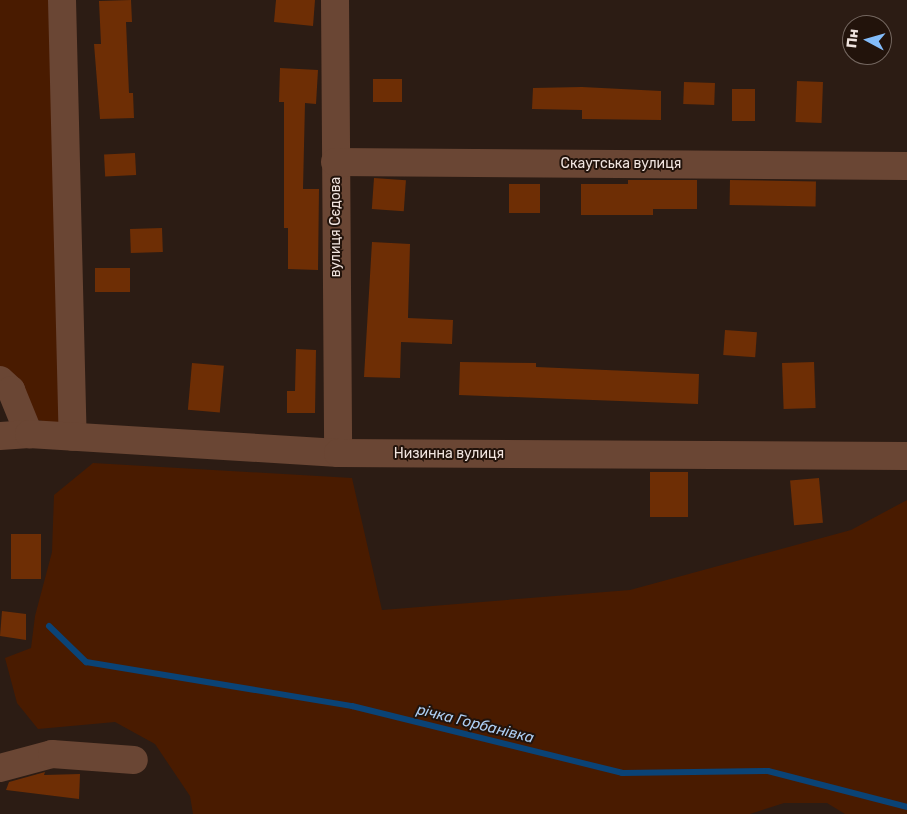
<!DOCTYPE html>
<html>
<head>
<meta charset="utf-8">
<style>
  body { margin:0 }
  #map { position:relative; width:907px; height:814px; overflow:hidden; background:#2c1c14; font-family:Rubik,sans-serif }
  div>[style] { position:absolute }
  .green>* { inset:0; background:#491b00 }
  .stream>* { height:6px; margin:-3px; padding:0 3px; transform-origin:3px; border-radius:3px; background:#0a4376 }
  .building>* { inset:0; background:#6e2e05; transform-origin:0 0 }
  .minor>* { height:28px; margin:-14px; padding:0 14px; transform-origin:14px; border-radius:14px; background:#6a4634 }
  span { translate:-50% -50%; white-space:nowrap; text-align:center; line-height:1.15; -webkit-text-stroke:4px #22130b; paint-order:stroke }
  .street-label { font-size:14px; color:#f0e4df }
  .water-label { font-size:15px; color:#adcef3; font-style:italic }
  .north { position:absolute; left:842px; top:15px; width:50px; height:50px; box-sizing:border-box; background:#22130b; border:1px solid #746760; border-radius:50%; rotate:276deg; font-size:14px; font-weight:700; line-height:20px; text-align:center; color:#f0e4df }
  .north::after { content:''; display:block; margin:auto; width:18px; height:22px; background:#83bcfa; clip-path:polygon(50% 0,100% 100%,50% 72%,0 100%) }
</style>
</head>
<body>
<div id="map">
  <div class="green">
    <div style="clip-path:polygon(0 0,56px 0,61px 424px,37px 420px,0 370px)"></div>
    <div style="clip-path:polygon(93px 463px,352px 478px,382px 610px,630px 590px,851px 530px,907px 500px,907px 814px,845px 814px,827px 803px,784px 803px,750px 814px,193px 814px,190px 796px,155px 744px,115px 722px,38px 729px,17px 703px,5px 658px,31px 648px,35px 616px,52px 552px,54px 495px)"></div>
  </div>
  <div class="stream">
    <div style="left:49px;top:626px;width:52px;rotate:44.2deg"></div>
    <div style="left:86px;top:662px;width:270px;rotate:9.4deg"></div>
    <div style="left:352px;top:706px;width:278px;rotate:13.9deg"></div>
    <div style="left:622px;top:773px;width:146px;rotate:-0.8deg"></div>
    <div style="left:768px;top:771px;width:144px;rotate:14.5deg"></div>
  </div>
  <div class="building">
    <div style="clip-path:polygon(131px 0,132px 22px,126px 22px,129px 93px,133px 93px,134px 118px,100px 119px,94px 44px,101px 44px,99px 1px)"></div>
    <div style="clip-path:polygon(276px 0,315px 0,313px 26px,274px 22px)"></div>
    <div style="clip-path:polygon(280px 68px,318px 70px,316px 104px,305px 103px,303px 189px,319px 189px,318px 270px,288px 269px,288px 228px,284px 228px,284px 102px,279px 102px)"></div>
    <div style="left:373px;top:79px;width:29px;height:23px"></div>
    <div style="left:797px;top:81px;width:26px;height:41px;rotate:2deg"></div>
    <div style="left:684px;top:82px;width:31px;height:22px;rotate:2deg"></div>
    <div style="clip-path:polygon(582px 87px,661px 91px,661px 120px,582px 119px,582px 110px,532px 109px,533px 88px)"></div>
    <div style="left:732px;top:89px;width:23px;height:32px"></div>
    <div style="left:135px;top:153px;width:22px;height:31px;rotate:87deg"></div>
    <div style="left:374px;top:178px;width:32px;height:31px;rotate:4deg"></div>
    <div style="clip-path:polygon(628px 180px,697px 180px,697px 209px,653px 209px,653px 215px,581px 215px,581px 184px,628px 184px)"></div>
    <div style="left:730px;top:180px;width:86px;height:25px;rotate:1deg"></div>
    <div style="left:509px;top:184px;width:31px;height:29px"></div>
    <div style="left:162px;top:228px;width:24px;height:32px;rotate:88deg"></div>
    <div style="clip-path:polygon(372px 242px,410px 244px,408px 318px,453px 320px,452px 344px,401px 342px,400px 378px,364px 377px)"></div>
    <div style="left:130px;top:268px;width:24px;height:35px;rotate:90deg"></div>
    <div style="left:725px;top:330px;width:32px;height:25px;rotate:4deg"></div>
    <div style="clip-path:polygon(296px 349px,316px 350px,315px 413px,287px 413px,287px 391px,295px 391px)"></div>
    <div style="clip-path:polygon(460px 362px,536px 363px,536px 367px,699px 374px,698px 404px,459px 395px)"></div>
    <div style="left:814px;top:362px;width:46px;height:32px;rotate:88deg"></div>
    <div style="left:192px;top:363px;width:32px;height:47px;rotate:5deg"></div>
    <div style="left:650px;top:472px;width:38px;height:45px"></div>
    <div style="left:819px;top:478px;width:45px;height:29px;rotate:85deg"></div>
    <div style="left:11px;top:534px;width:30px;height:45px"></div>
    <div style="clip-path:polygon(2px 611px,26px 614px,26px 640px,0 636px)"></div>
    <div style="clip-path:polygon(45px 772px,44px 775px,80px 774px,79px 799px,6px 790px,9px 782px)"></div>
  </div>
  <div class="minor">
    <div style="left:62px;top:0;width:437px;rotate:88.6deg"></div>
    <div style="left:335px;top:0;width:453px;rotate:89.6deg"></div>
    <div style="left:335px;top:162px;width:572px;rotate:0.4deg"></div>
    <div style="left:0;top:380px;width:15px;rotate:42deg"></div>
    <div style="left:11px;top:390px;width:48px;rotate:67.8deg"></div>
    <div style="left:0;top:436px;width:29px;rotate:-4deg"></div>
    <div style="left:29px;top:434px;width:310px;rotate:3.5deg"></div>
    <div style="left:338px;top:453px;width:569px;rotate:0.3deg"></div>
    <div style="left:0;top:768px;width:54px;rotate:-15.1deg"></div>
    <div style="left:52px;top:754px;width:82px;rotate:4.2deg"></div>
  </div>
  <div class="street-label">
    <span style="left:621px;top:164px">Скаутська вулиця</span>
    <span style="left:336px;top:227px;rotate:-90deg">вулиця Сєдова</span>
    <span style="left:449px;top:454px">Низинна вулиця</span>
  </div>
  <div class="water-label">
    <span style="left:475px;top:724px;rotate:14deg">річка Горбанівка</span>
  </div>
  <div class="north">Пн</div>
</div>
</body>
</html>
